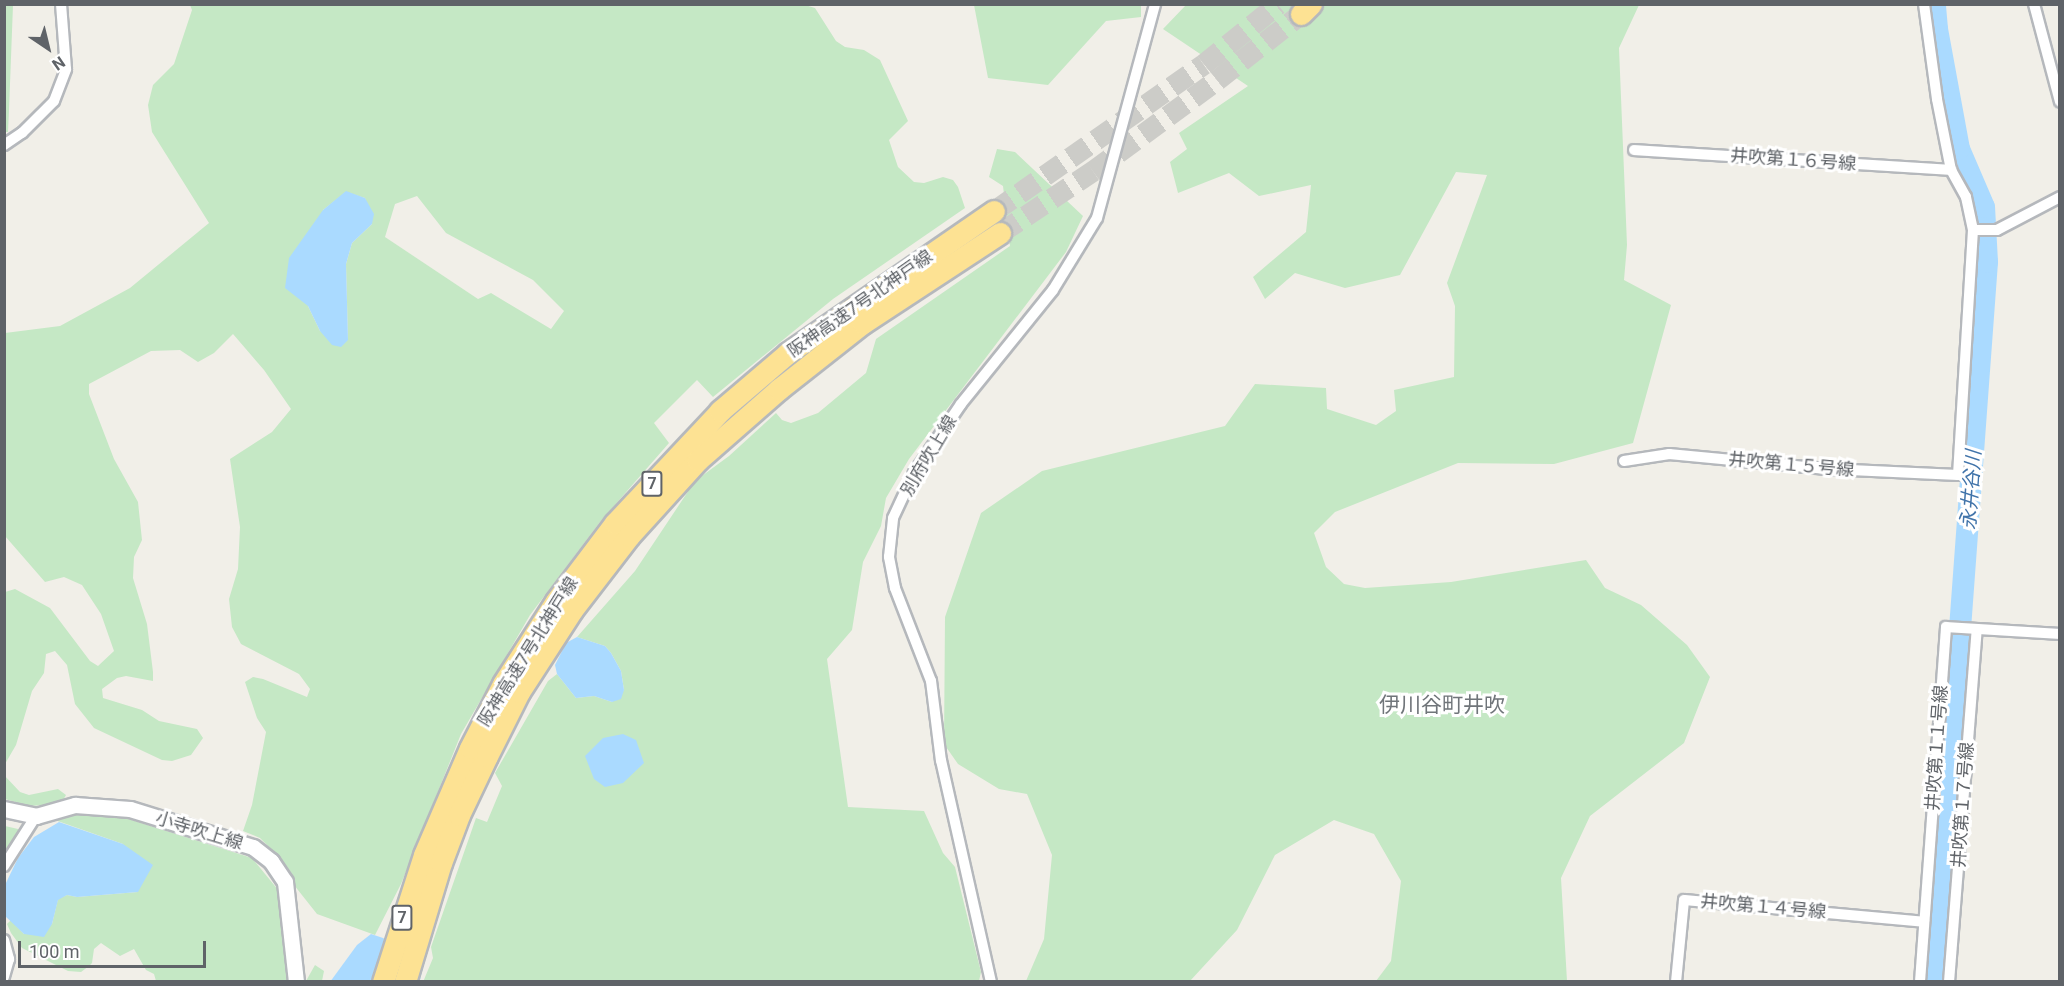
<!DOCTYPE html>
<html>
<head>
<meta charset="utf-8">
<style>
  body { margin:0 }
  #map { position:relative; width:2064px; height:986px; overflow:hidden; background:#f1efe8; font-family:Roboto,"Noto Sans JP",sans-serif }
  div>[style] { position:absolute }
  .green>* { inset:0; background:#c5e8c5 }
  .water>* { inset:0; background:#aadaff }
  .river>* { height:22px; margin:-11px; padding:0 11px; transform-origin:11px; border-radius:11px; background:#aadaff }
  .highway-tunnel>* { height:21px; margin-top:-10.5px; transform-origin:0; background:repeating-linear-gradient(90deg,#ccccc8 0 21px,transparent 0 31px) }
  .roads { filter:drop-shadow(2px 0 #b5b8bc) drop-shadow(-2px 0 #b5b8bc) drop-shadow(0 2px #b5b8bc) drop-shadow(0 -2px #b5b8bc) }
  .street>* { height:10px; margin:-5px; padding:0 5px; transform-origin:5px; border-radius:5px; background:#fff }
  .secondary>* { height:15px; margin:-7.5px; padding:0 7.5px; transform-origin:7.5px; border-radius:7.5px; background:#fff }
  .highway>* { height:21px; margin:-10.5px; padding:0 10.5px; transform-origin:10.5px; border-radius:10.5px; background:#fde293 }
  span { translate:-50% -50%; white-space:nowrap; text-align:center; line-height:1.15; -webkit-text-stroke:6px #fff; paint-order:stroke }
  .shield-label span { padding:2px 4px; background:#fff; border:2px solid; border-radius:4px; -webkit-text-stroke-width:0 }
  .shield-label { font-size:16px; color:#5f6368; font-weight:700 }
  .street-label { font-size:18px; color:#5f6368 }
  .water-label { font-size:20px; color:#4174aa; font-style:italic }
  .quarter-label { font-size:21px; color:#70757a }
  .frame { position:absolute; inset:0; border:6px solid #5f6368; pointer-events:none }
  .north { position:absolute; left:18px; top:18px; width:60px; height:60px; -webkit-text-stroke:4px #fff; paint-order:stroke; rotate:145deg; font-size:16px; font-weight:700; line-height:24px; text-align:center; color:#5f6368 }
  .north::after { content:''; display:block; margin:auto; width:21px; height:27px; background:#5f6368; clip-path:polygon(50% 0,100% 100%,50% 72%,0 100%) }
  .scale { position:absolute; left:18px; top:941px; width:188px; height:27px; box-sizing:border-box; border:3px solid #5f6368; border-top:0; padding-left:8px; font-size:18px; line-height:21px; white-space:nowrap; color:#5f6368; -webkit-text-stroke:4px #fff; paint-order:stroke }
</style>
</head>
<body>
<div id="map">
  <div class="green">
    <div style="clip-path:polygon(4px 5px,13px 5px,9px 110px,8px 132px,5px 132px)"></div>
    <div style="clip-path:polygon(evenodd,190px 5px,805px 5px,815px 8px,836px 41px,845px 47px,864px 50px,880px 60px,908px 121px,889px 140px,898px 167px,914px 182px,924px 183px,943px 177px,953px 180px,958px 187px,965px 208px,833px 299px,713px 397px,697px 380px,654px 423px,669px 443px,600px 522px,530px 615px,461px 734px,401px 884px,375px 935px,317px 914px,294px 885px,281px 859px,260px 838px,243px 831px,252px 805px,266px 732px,257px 718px,245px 682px,253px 677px,263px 679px,307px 697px,310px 689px,299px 674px,241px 644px,232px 627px,229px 599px,238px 569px,240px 527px,230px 459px,272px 432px,291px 409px,264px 370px,233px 334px,214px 353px,198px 362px,180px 350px,151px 351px,89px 384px,89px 394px,114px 459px,138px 502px,142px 540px,134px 557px,133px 578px,147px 624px,153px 672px,153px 681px,126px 676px,117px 678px,102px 689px,103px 698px,142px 710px,159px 721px,197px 729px,203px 738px,191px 755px,172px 761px,162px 760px,94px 728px,75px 704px,67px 665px,55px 651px,46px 654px,44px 673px,32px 691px,16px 745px,5px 764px,5px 592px,15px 589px,50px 608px,90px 661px,98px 666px,114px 651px,101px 614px,82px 585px,64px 577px,45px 582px,5px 536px,5px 333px,60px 326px,130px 288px,209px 223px,152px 132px,148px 105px,153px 85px,174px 64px,192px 10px,190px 5px,346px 192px,365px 198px,372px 224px,352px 243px,346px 264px,348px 340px,320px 331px,308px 306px,323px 210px,346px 192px,190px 5px,417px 196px,446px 233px,533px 280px,564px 311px,551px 329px,491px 293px,478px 299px,385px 237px,395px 204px,417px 196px)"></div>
    <div style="clip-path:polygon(974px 5px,1141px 5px,1141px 17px,1106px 21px,1048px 85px,988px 78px)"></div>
    <div style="clip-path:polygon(1186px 5px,1639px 5px,1619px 48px,1627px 245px,1624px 280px,1671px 305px,1633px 443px,1554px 464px,1458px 463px,1335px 512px,1314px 533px,1326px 567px,1344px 584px,1365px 588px,1451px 582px,1586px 560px,1605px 588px,1641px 605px,1687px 645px,1710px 677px,1684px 743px,1590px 816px,1561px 878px,1567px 981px,1376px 981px,1391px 961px,1401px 881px,1374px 834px,1334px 820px,1275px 855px,1237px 930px,1190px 981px,1026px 981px,1044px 939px,1052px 855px,1027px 794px,999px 789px,958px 764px,944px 744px,945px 617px,981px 513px,1042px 471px,1225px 426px,1255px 384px,1326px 388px,1327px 409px,1376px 425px,1396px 411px,1394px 390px,1454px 377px,1455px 306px,1447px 283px,1487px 175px,1456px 172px,1400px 275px,1345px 288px,1295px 273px,1265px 299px,1253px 277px,1306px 232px,1311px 185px,1259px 196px,1229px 173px,1178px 193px,1170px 162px,1187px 149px,1179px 133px,1248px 86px,1163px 29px)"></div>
    <div style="clip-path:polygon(997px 149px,1015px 152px,1083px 216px,1066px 252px,909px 459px,886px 498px,881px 526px,863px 562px,852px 630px,827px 659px,848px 807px,924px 811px,943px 853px,955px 867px,981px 972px,979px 981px,423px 982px,433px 958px,431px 947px,476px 818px,487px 822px,502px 786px,495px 773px,548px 681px,557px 674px,576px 698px,594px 696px,612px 702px,624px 690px,621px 671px,611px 653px,605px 646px,577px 637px,635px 571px,695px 481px,729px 456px,776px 413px,782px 420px,791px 423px,818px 413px,866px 373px,876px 339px,1010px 246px,1003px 186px,989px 177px)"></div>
    <div style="clip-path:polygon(4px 775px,20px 792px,29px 795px,58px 789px,66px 795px,61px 804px,29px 806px,5px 799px)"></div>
    <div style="clip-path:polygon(81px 812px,122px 817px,252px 858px,279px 891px,290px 981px,156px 981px,154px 974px,146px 970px,134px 949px,120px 956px,101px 943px,94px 949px,92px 963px,89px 966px,81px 972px,68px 971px,22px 948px,11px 933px,7px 924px,11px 920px,24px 934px,52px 924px,58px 899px,67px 895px,77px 897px,138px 892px,123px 844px,52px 819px)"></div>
    <div style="clip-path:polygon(5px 826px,18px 829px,18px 838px,5px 857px)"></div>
    <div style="clip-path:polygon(315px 965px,324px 971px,322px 981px,306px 981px)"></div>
  </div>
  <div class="water">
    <div style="clip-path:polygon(346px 191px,365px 198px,374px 214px,372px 224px,352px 243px,346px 264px,348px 340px,341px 347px,332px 345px,320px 331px,308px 306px,285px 288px,289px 258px,323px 210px)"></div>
    <div style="clip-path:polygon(577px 637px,605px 646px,611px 653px,621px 671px,624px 690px,621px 699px,612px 702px,594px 696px,576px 698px,557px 674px,555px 665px,566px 643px)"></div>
    <div style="clip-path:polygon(623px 734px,636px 740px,644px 763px,623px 783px,605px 787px,594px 779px,585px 756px,603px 738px)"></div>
    <div style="clip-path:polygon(59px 822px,123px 844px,153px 865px,138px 892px,77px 897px,67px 895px,58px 900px,52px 924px,44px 937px,24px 934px,5px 916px,5px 885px,18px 858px,34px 837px)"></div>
    <div style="clip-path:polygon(371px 934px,383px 938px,424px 963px,420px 980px,330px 982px,357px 945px)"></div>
  </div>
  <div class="river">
    <div style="left:1934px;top:982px;width:722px;rotate:-85.79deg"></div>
    <div style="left:1987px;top:262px;width:55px;rotate:-93.1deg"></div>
    <div style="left:1984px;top:207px;width:63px;rotate:-113.3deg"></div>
    <div style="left:1959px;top:149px;width:122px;rotate:-100.4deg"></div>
    <div style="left:1937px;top:29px;width:25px;rotate:-95deg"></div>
  </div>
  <div class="highway-tunnel">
    <div style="left:994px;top:211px;width:256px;rotate:-35deg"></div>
    <div style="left:1204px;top:64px;width:95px;rotate:-39deg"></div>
    <div style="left:1000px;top:233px;width:112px;rotate:-33.7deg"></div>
    <div style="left:1093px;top:171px;width:154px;rotate:-36.3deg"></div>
    <div style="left:1217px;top:80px;width:107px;rotate:-38.2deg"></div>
  </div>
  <div class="roads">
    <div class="street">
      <div style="left:2034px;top:4px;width:101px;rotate:75.1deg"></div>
      <div style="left:4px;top:145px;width:22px;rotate:-34deg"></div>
      <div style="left:22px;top:133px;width:45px;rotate:-45deg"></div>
      <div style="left:54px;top:101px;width:34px;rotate:-69deg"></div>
      <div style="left:66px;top:69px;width:65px;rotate:-94.4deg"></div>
      <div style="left:1634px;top:150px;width:318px;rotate:3.6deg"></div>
      <div style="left:1973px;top:230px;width:24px"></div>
      <div style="left:1997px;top:230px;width:71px;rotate:-27.6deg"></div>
      <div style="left:1624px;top:461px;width:46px;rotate:-8.8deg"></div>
      <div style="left:1669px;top:454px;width:161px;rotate:5.4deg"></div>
      <div style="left:1829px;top:469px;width:129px;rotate:2.7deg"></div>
      <div style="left:1958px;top:475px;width:245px;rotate:-86.5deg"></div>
      <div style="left:1973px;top:230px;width:34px;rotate:-102deg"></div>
      <div style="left:1966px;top:197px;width:31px;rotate:-119deg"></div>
      <div style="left:1951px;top:170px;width:72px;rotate:-101.2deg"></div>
      <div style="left:1937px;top:99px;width:96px;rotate:-97.8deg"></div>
      <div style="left:4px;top:866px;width:59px;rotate:-57.4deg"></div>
      <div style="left:4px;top:940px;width:20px;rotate:75deg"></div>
      <div style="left:9px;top:959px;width:19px;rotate:106deg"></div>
      <div style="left:991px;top:982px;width:227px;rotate:-102.7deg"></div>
      <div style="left:941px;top:761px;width:81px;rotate:-97.1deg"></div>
      <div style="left:931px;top:681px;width:100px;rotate:-111.2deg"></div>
      <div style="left:895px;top:588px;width:32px;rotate:-101deg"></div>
      <div style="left:889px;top:557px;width:39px;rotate:-84deg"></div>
      <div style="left:893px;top:518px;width:50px;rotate:-65deg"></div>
      <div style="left:914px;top:473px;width:83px;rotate:-55.7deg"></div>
      <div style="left:961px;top:404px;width:146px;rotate:-51.1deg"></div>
      <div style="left:1053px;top:290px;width:84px;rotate:-58.6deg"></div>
      <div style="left:1097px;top:218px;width:222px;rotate:-74.8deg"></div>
      <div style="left:1676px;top:982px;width:82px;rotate:-84.4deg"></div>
      <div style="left:1684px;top:900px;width:241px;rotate:5.2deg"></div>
      <div style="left:1920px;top:982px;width:356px;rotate:-85.8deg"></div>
      <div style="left:1946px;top:627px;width:114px;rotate:3.5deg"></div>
      <div style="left:1949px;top:982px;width:354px;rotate:-85.5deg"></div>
    </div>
    <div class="secondary">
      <div style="left:4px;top:809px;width:33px;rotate:12deg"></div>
      <div style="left:36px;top:816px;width:41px;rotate:-15.8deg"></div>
      <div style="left:75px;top:805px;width:55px;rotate:4.2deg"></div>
      <div style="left:130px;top:809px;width:129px;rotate:17.2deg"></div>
      <div style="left:253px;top:847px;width:23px;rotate:38deg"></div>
      <div style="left:271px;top:861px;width:25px;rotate:56deg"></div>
      <div style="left:285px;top:882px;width:101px;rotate:83.7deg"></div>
    </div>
    <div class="highway">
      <div style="left:1301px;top:14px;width:14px;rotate:-45deg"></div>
      <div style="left:383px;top:982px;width:133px;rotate:-72.1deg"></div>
      <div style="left:424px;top:855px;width:116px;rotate:-66.7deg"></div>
      <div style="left:470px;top:748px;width:72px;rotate:-62.7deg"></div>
      <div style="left:503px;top:684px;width:98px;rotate:-57.4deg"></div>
      <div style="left:556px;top:601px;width:98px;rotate:-52.9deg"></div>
      <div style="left:615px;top:523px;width:154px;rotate:-46.8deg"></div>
      <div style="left:720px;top:411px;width:89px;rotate:-40.5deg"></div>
      <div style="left:788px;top:353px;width:250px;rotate:-34.6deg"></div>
      <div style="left:405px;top:982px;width:124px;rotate:-73.2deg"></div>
      <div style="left:441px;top:863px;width:51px;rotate:-69.4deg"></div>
      <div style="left:459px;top:815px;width:65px;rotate:-64.6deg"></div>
      <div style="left:487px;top:756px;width:72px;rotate:-63.4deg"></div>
      <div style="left:519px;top:692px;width:98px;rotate:-57.1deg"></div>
      <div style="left:572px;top:610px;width:93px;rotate:-52.4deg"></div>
      <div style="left:629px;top:536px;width:103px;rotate:-47.8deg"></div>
      <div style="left:698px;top:460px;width:108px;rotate:-41.2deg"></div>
      <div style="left:779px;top:389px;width:107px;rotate:-38.2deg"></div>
      <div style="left:863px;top:323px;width:164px;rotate:-33.3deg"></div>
    </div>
  </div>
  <div class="shield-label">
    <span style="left:652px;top:484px">7</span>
    <span style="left:402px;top:918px">7</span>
  </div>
  <div class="street-label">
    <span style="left:1793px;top:160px;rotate:4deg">井吹第１６号線</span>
    <span style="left:860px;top:304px;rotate:-35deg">阪神高速7号北神戸線</span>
    <span style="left:929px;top:456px;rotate:-59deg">別府吹上線</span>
    <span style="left:1791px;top:465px;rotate:5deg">井吹第１５号線</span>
    <span style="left:528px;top:652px;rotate:-58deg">阪神高速7号北神戸線</span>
    <span style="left:1937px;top:748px;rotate:-86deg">井吹第１１号線</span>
    <span style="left:1963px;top:805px;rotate:-86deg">井吹第１７号線</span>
    <span style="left:199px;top:831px;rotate:17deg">小寺吹上線</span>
    <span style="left:1763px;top:907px;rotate:5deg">井吹第１４号線</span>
  </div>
  <div class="water-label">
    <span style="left:1971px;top:490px;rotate:-86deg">永井谷川</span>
  </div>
  <div class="quarter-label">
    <span style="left:1442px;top:705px">伊川谷町井吹</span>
  </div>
  <div class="frame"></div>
  <div class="north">N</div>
  <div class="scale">100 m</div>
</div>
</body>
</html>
